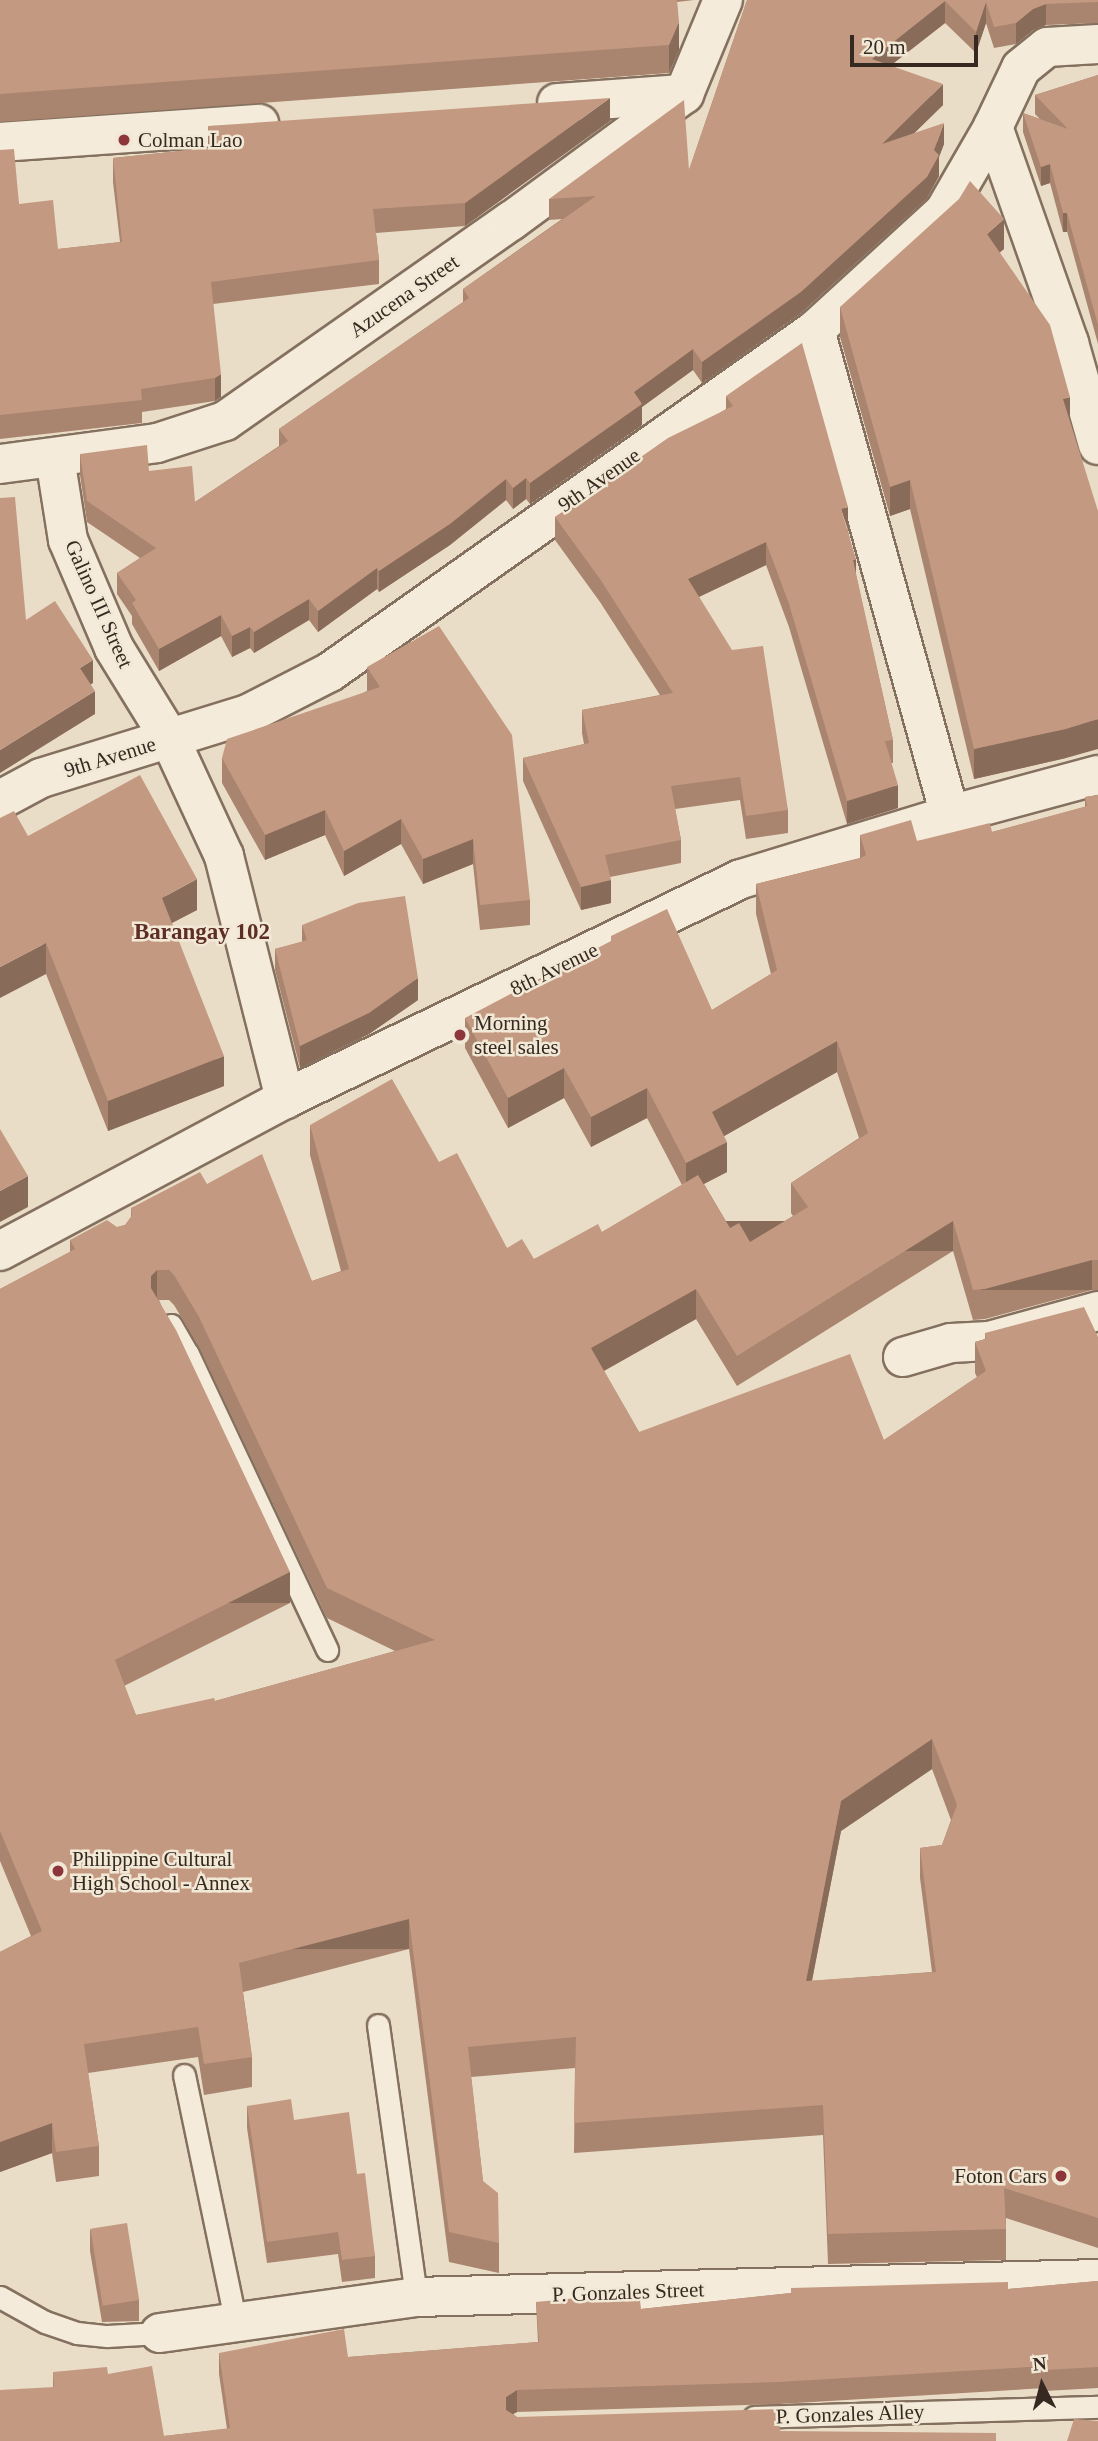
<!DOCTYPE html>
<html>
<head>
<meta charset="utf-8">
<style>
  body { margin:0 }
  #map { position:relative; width:1098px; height:2441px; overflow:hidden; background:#eaddc7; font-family:Georgia,serif }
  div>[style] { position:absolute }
  .roads { filter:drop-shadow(2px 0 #84705e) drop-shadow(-2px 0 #84705e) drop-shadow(0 2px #84705e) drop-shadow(0 -2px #84705e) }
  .lane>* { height:21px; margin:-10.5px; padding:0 10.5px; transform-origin:10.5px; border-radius:10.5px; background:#f5ebda }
  .street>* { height:38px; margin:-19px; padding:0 19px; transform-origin:19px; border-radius:19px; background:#f5ebda }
  .wall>* { inset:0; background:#a9846f }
  .shaded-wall>* { inset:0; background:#896b5a; transform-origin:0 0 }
  .building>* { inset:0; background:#c49981; transform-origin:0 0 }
  .dots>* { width:19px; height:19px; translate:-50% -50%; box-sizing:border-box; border:4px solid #f2e8d6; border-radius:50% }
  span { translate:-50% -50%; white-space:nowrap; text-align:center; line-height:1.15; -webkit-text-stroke:5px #f2e8d6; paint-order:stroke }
  .poi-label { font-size:21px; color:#362921 }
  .left { translate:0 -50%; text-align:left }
  .right { translate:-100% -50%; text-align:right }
  .street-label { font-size:21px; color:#362921 }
  .neighbourhood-label { font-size:23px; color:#5e2d24; font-weight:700 }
  .north { position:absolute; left:1007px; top:2350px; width:70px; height:70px; -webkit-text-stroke:5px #f2e8d6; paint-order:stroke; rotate:354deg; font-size:19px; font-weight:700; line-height:28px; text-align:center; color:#362921 }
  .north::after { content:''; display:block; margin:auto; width:24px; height:32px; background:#362921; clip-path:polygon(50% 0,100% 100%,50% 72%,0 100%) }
  .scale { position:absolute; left:850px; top:35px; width:128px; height:32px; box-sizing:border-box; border:4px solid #362921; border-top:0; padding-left:9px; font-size:21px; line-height:24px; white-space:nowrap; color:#362921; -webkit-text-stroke:5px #f2e8d6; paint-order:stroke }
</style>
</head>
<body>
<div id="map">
  <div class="roads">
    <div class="lane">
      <div style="left:171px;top:1325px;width:34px;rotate:60deg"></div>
      <div style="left:188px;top:1354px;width:327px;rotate:64.8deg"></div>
      <div style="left:378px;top:2025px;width:275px;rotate:82deg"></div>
      <div style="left:184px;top:2075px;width:254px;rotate:78.2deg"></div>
      <div style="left:0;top:2297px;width:51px;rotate:29.1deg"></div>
      <div style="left:45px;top:2322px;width:34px;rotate:19deg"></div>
      <div style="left:77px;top:2333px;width:30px;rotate:6deg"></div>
      <div style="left:107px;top:2336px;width:53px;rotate:-3.2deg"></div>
      <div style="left:754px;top:2417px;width:344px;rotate:-1.7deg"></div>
    </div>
    <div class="street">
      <div style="left:557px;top:103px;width:127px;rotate:-4.1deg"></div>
      <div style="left:993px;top:127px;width:229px;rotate:70.6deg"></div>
      <div style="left:1069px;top:343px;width:106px;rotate:74.1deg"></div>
      <div style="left:0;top:142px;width:260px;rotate:-4deg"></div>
      <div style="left:815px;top:330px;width:503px;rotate:74.45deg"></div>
      <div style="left:55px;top:458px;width:83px;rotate:81deg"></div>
      <div style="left:68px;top:540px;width:117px;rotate:66.9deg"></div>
      <div style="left:114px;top:648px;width:107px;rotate:58.4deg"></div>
      <div style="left:170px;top:739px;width:129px;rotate:65.2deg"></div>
      <div style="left:224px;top:856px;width:251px;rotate:75.9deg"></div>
      <div style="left:0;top:464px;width:158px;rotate:-7.6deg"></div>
      <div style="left:157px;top:443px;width:71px;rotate:-17.9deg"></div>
      <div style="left:225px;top:421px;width:349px;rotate:-35deg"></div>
      <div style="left:511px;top:221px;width:215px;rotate:-36.3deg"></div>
      <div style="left:684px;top:94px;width:102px;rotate:-67.5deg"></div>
      <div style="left:0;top:800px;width:47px;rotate:-28.2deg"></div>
      <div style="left:41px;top:778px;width:217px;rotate:-17.2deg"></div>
      <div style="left:248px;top:714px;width:92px;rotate:-27.1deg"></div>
      <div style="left:330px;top:672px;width:593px;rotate:-35.19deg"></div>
      <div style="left:815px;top:330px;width:175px;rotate:-42.5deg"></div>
      <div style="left:944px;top:212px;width:98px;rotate:-60deg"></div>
      <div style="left:993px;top:127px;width:65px;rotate:-64.6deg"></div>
      <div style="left:1021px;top:68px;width:33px;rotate:-39deg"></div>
      <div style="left:1047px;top:47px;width:51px;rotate:-3.4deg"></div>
      <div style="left:0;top:1251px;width:323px;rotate:-28.1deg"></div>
      <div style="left:285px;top:1099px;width:506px;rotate:-25.76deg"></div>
      <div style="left:741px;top:879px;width:219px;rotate:-17deg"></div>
      <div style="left:950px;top:815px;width:153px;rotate:-15.1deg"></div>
      <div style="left:903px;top:1357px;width:50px;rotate:-16.3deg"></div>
      <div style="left:951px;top:1343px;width:38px;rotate:-3deg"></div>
      <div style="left:989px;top:1341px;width:113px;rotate:-15.4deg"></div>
      <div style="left:160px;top:2333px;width:259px;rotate:-8deg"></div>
      <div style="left:416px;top:2297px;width:682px;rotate:-1.51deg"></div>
    </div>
  </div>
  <div class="wall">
    <div style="clip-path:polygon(0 0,694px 0,677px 2px,679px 50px,669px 73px,0 122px)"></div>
    <div style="clip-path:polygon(747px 0,1098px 0,1098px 23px,1046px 25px,1033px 30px,1016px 44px,994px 48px,986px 23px,976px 53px,945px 23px,890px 66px,943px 105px,914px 133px,944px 144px,939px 157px,939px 176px,927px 198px,801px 313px,702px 383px,693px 370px,642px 407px,642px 425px,530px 504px,526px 499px,513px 509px,506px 500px,450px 545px,379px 592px,377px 589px,318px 632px,309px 620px,254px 653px,250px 648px,232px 657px,221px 636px,159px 671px,132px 624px,132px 616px,117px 594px,117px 573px,140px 558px,87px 522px,80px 475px,80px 454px,149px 471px,195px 502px,279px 446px,279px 429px,463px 302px,463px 289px,562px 219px,549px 220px,549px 199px,689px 170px)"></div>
    <div style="clip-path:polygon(1098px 75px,1098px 344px,1067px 231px,1063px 232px,1050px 183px,1041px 186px,1023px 132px,1023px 113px,1040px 119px,1035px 114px,1035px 95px)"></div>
    <div style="clip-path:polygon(610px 121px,465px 226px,376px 233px,379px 260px,379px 284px,213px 304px,221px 397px,215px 401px,142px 412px,142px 423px,0 439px,0 150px,19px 204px,58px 249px,120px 242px,113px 182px,113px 158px,208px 148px,208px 126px)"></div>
    <div style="clip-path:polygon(1004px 249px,1000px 252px,1066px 758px,974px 779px,910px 509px,890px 516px,840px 337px,840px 307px)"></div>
    <div style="clip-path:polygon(726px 396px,848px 530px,856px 575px,893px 740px,893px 763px,891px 763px,898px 808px,847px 824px,789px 627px,766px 565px,699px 597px,788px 810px,788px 833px,746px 839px,740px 800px,675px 809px,681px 840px,681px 863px,610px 877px,611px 903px,581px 910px,523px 781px,523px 758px,584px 744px,582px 733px,582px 710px,660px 695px,600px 602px,555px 540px,555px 517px,726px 409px)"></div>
    <div style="clip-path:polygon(367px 667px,530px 900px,530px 925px,480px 930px,473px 864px,423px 884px,401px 844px,344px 876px,325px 835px,265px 860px,222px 783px,222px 758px,367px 691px)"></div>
    <div style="clip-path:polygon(evenodd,1098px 795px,1098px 1290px,1092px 1290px,985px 1319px,973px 1320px,953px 1251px,737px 1386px,696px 1319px,604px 1371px,639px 1432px,884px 1440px,977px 1377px,975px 1373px,975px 1342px,985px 1339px,985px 1333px,1098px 1337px,1098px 2248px,1006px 2218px,1006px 2260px,828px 2264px,823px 2135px,574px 2153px,575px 2068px,471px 2077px,483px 2181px,499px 2243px,499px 2273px,449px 2262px,409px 1949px,243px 1992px,252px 2057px,252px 2087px,204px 2095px,198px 2057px,88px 2073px,99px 2146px,99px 2176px,56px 2182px,52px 2153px,0 2172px,0 1952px,31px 1936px,0 1861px,0 1289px,70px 1252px,70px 1240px,125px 1225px,131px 1218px,131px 1208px,207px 1184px,312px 1281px,341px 1271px,310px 1155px,310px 1125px,439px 1162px,507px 1248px,534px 1259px,602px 1232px,682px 1185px,647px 1118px,591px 1147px,564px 1098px,508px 1128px,465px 1048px,465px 1018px,712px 1010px,771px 974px,756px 914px,756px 884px,860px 858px,860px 835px,917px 841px,992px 832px,1085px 807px,1085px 797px,1098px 795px,837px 1072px,859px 1138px,791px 1183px,791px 1213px,793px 1216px,750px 1242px,730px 1228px,704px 1184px,727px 1172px,724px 1136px,837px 1072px,1098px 795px,159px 1300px,169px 1300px,174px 1305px,199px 1347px,327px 1618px,395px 1651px,215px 1701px,136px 1715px,124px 1686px,290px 1603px,159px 1300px,1098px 795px,932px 1769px,951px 1820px,942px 1845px,920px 1848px,920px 1878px,932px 1972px,812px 1981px,841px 1831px,932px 1769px)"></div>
    <div style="clip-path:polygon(28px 836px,197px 910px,172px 923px,224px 1086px,108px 1131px,46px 974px)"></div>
    <div style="clip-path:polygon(302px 925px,418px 1000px,369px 1034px,300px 1068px,275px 970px,275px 949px,302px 942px)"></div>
    <div style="clip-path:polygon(247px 2106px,294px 2120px,357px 2174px,375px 2256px,375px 2278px,342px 2282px,338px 2254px,267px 2263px,247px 2128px)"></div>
    <div style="clip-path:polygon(90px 2229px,139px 2300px,139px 2321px,102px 2322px,90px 2251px)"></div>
    <div style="clip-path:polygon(1098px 2281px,1098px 2388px,1045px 2391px,1045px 2388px,779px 2404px,517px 2412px,513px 2414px,517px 2417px,780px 2431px,0 2441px,53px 2387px,53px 2372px,108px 2374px,164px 2436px,227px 2429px,219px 2374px,219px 2353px,348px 2357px,538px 2342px,536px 2302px,641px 2309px,791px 2293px,791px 2288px,1008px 2289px)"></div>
  </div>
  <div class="shaded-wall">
    <div style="clip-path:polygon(945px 1px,945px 23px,872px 80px,872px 59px)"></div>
    <div style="clip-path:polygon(986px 2px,986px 23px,976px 53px,976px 32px)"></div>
    <div style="clip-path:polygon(1046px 4px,1046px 25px,1033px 30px,1016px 44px,1016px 23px,1033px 9px)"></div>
    <div style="clip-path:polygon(679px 22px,679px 50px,669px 73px,669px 45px)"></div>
    <div style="clip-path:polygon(943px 84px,943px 105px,882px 165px,882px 144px)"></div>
    <div style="clip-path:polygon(610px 98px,610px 121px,465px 226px,465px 203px)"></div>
    <div style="clip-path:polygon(944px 123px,944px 144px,939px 157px,939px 176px,927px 198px,801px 313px,702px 383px,702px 362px,934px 150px)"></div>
    <div style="clip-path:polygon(1050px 164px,1050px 183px,1041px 186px,1041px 167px)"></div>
    <div style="left:1063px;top:213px;width:4px;height:19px"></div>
    <div style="clip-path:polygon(1004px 219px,1004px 249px,987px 263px,987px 234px)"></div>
    <div style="clip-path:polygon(693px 349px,693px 370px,642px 407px,642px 425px,530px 504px,530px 483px,634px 392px)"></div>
    <div style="clip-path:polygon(221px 374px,221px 397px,215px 401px,215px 378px)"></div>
    <div style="clip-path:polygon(1070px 397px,1070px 427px,1063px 399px)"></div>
    <div style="clip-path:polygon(526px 478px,526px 499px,513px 509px,513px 488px)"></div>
    <div style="clip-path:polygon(506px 479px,506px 500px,450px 545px,379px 592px,379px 571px)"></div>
    <div style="clip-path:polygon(910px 480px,910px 509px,890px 516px,890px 487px)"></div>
    <div style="clip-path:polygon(848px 507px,848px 530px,841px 509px)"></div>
    <div style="clip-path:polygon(766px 542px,766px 565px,688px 602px,688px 579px)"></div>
    <div style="clip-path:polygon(856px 559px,856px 582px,853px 560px)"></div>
    <div style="clip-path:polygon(377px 568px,377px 589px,318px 632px,318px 611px)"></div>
    <div style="clip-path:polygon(309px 599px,309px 620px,254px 653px,254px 632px)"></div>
    <div style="clip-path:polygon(221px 615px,221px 636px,159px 671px,159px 649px)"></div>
    <div style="clip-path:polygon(250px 627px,250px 648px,232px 657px,232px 636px)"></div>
    <div style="clip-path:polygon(93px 660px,93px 683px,80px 692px,80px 668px)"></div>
    <div style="clip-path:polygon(95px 691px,95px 714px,0 773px,0 750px)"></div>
    <div style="clip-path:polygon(1098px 719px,1098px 749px,1066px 758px,974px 779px,974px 749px)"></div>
    <div style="clip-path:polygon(898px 785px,898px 808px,847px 824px,847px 801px)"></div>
    <div style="clip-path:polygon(325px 810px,325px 835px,265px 860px,265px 835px)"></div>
    <div style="clip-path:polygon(401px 819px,401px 844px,344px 876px,344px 851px)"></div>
    <div style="clip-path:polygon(473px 839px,473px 864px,423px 884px,423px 859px)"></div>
    <div style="clip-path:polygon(197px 879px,197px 910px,162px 928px,162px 898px)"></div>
    <div style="clip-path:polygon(611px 880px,611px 903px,581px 910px,581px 887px)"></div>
    <div style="clip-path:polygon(46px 943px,46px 974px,0 998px,0 967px)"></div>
    <div style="clip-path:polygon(418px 978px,418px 1000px,369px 1034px,300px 1068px,300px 1046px)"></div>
    <div style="clip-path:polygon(837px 1041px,837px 1072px,712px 1143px,712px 1112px)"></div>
    <div style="clip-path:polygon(224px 1056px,224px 1086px,108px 1131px,108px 1101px)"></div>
    <div style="clip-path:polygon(564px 1068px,564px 1098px,508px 1128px,508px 1098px)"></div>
    <div style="clip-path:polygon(647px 1088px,647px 1118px,591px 1147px,591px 1117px)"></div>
    <div style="clip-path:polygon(727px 1142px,727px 1172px,686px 1193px,686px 1163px)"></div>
    <div style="clip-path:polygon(28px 1176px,28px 1207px,0 1222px,0 1191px)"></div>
    <div style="left:953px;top:1221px;width:30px;height:255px;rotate:90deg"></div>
    <div style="left:1092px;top:1260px;width:30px;height:111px;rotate:90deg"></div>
    <div style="clip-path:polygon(157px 1270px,157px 1300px,151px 1306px,151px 1276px)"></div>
    <div style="clip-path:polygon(696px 1289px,696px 1319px,591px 1378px,591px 1348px)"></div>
    <div style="left:290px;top:1572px;width:31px;height:196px;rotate:90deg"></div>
    <div style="clip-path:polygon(932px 1739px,932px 1769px,841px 1831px,806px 2011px,806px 1981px,841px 1801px)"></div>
    <div style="left:409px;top:1919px;width:30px;height:176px;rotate:90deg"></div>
    <div style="clip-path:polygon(52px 2123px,52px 2153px,0 2172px,0 2142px)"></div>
    <div style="clip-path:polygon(517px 2390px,517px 2412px,506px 2418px,506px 2397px)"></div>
  </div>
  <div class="building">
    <div style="clip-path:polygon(0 0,677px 0,679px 22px,669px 45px,0 94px)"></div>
    <div style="clip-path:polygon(747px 0,1098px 0,1098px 2px,1046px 4px,1033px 9px,1016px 23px,994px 27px,986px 2px,976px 32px,945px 1px,872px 59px,943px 84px,882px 144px,944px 123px,934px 150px,939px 155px,927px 177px,801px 292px,702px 362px,693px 349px,634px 392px,642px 404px,530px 483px,526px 478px,513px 488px,506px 479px,450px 524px,379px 571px,377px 568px,318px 611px,309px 599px,254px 632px,250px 627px,232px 636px,221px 615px,159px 649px,132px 603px,136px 600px,117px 573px,156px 548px,87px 501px,80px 454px,147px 445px,149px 471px,192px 466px,195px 502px,288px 441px,279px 429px,469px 298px,463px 289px,596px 196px,549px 199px,684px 100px,689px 170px)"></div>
    <div style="clip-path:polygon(1098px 75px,1098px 325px,1067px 213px,1063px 213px,1050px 164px,1041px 167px,1023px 113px,1068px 129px,1035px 95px)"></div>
    <div style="clip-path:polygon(610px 98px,465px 203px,373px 209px,379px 260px,211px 282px,221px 374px,215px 378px,141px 389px,142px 400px,0 415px,0 150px,14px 149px,19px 204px,53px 200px,58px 249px,122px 242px,113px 158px,210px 148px,208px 126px)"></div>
    <div style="clip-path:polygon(970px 181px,1004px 219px,987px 234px,1050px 325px,1070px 397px,1063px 399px,1098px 511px,1098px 719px,1066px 729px,974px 749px,910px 480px,890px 487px,840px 307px,959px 199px)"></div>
    <div style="clip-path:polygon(802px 343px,848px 507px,841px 509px,856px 559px,853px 560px,893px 740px,885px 741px,898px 785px,847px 801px,789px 604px,766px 542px,688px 579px,732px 650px,763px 646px,788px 810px,746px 816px,740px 777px,671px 786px,681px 840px,605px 855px,611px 880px,581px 887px,523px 758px,589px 743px,582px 710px,673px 693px,600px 579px,555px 517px,668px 438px,733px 406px,726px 396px)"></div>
    <div style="clip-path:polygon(15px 497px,26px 620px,55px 601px,93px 660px,80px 668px,95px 691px,0 750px,0 498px)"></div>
    <div style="clip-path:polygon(439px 626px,512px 735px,530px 900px,480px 905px,473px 839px,423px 859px,401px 819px,344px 851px,325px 810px,265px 835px,222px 758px,227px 739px,380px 687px,367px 667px)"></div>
    <div style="clip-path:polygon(140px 775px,197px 879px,162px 898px,224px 1056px,108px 1101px,46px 943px,0 967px,0 818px,14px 811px,28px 836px)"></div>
    <div style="clip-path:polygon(evenodd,1098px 795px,1098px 1260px,1092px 1260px,985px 1289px,973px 1290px,953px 1221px,737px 1356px,696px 1289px,591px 1348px,639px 1432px,850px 1354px,884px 1440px,986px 1371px,975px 1342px,986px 1339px,985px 1333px,1084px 1307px,1098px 1337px,1098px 2218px,1004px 2188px,1006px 2229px,828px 2234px,823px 2105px,574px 2123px,576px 2037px,468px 2047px,483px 2181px,498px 2193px,499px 2243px,449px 2232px,409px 1919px,239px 1963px,252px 2057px,204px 2064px,198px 2027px,84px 2044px,99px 2146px,56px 2152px,52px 2123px,0 2142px,0 1952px,42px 1931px,0 1831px,0 1289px,75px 1249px,70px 1240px,107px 1220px,117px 1227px,125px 1225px,132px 1215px,131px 1208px,200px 1172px,207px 1184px,262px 1154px,312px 1281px,349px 1269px,310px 1125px,392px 1079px,439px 1162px,457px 1153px,507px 1248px,522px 1239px,534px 1259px,598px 1224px,602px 1232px,698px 1175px,730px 1228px,739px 1223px,750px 1242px,808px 1207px,791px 1183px,868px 1133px,837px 1041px,712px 1112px,727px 1142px,686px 1163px,647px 1088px,591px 1117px,564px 1068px,508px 1098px,465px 1018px,611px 941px,611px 936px,667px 909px,712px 1010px,777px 970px,756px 884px,861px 858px,866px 855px,860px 835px,911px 820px,917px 841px,990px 823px,992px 832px,1087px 806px,1085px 797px,1098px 795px,157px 1270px,169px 1270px,174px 1275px,199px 1317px,327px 1588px,435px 1640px,215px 1701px,214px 1698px,136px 1715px,115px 1660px,290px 1572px,176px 1330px,151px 1288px,151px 1276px,157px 1270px,1098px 795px,932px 1739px,957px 1805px,942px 1845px,920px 1848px,936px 1972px,806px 1981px,841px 1801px,932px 1739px)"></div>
    <div style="clip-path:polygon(405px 896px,418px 978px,369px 1013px,300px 1046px,275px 949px,307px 940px,302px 925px,358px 903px)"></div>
    <div style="clip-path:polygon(0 1129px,28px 1176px,0 1191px)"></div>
    <div style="clip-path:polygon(291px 2099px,294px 2120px,349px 2112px,357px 2174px,365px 2173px,375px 2256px,342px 2260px,338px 2232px,267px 2242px,247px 2106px)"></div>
    <div style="left:127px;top:2223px;width:78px;height:37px;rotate:81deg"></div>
    <div style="clip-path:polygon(1098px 2281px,1098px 2367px,1045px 2370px,1045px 2366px,779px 2382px,517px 2390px,506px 2397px,506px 2410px,517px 2417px,779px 2409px,780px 2431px,996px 2433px,996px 2441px,0 2441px,0 2390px,54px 2387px,53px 2372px,107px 2367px,108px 2374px,152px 2366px,164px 2436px,230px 2428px,219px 2353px,344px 2329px,348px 2357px,539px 2342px,536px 2302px,639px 2292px,641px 2309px,791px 2293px,791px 2288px,1008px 2282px,1008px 2289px)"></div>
    <div style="clip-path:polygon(1074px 2419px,1098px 2421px,1098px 2441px,1067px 2441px)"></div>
  </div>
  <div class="dots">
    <div style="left:124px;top:140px;background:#8c353b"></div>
    <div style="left:460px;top:1035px;background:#8c353b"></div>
    <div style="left:58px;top:1871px;background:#8c353b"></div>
    <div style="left:1061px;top:2176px;background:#8c353b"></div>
  </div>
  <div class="poi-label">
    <span class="left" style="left:138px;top:140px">Colman Lao</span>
    <span class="left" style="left:474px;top:1035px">Morning<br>steel sales</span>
    <span class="left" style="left:72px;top:1871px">Philippine Cultural<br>High School - Annex</span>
    <span class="right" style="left:1047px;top:2176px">Foton Cars</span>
  </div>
  <div class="street-label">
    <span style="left:404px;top:296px;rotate:-35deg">Azucena Street</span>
    <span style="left:599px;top:480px;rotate:-35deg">9th Avenue</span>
    <span style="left:99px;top:604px;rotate:66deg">Galino III Street</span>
    <span style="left:110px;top:757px;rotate:-17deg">9th Avenue</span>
    <span style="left:554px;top:969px;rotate:-26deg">8th Avenue</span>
    <span style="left:628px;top:2292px;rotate:-2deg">P. Gonzales Street</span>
    <span style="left:850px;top:2414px;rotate:-2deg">P. Gonzales Alley</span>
  </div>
  <div class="neighbourhood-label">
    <span style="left:202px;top:932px">Barangay 102</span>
  </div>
  <div class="north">N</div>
  <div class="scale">20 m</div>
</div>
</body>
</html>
